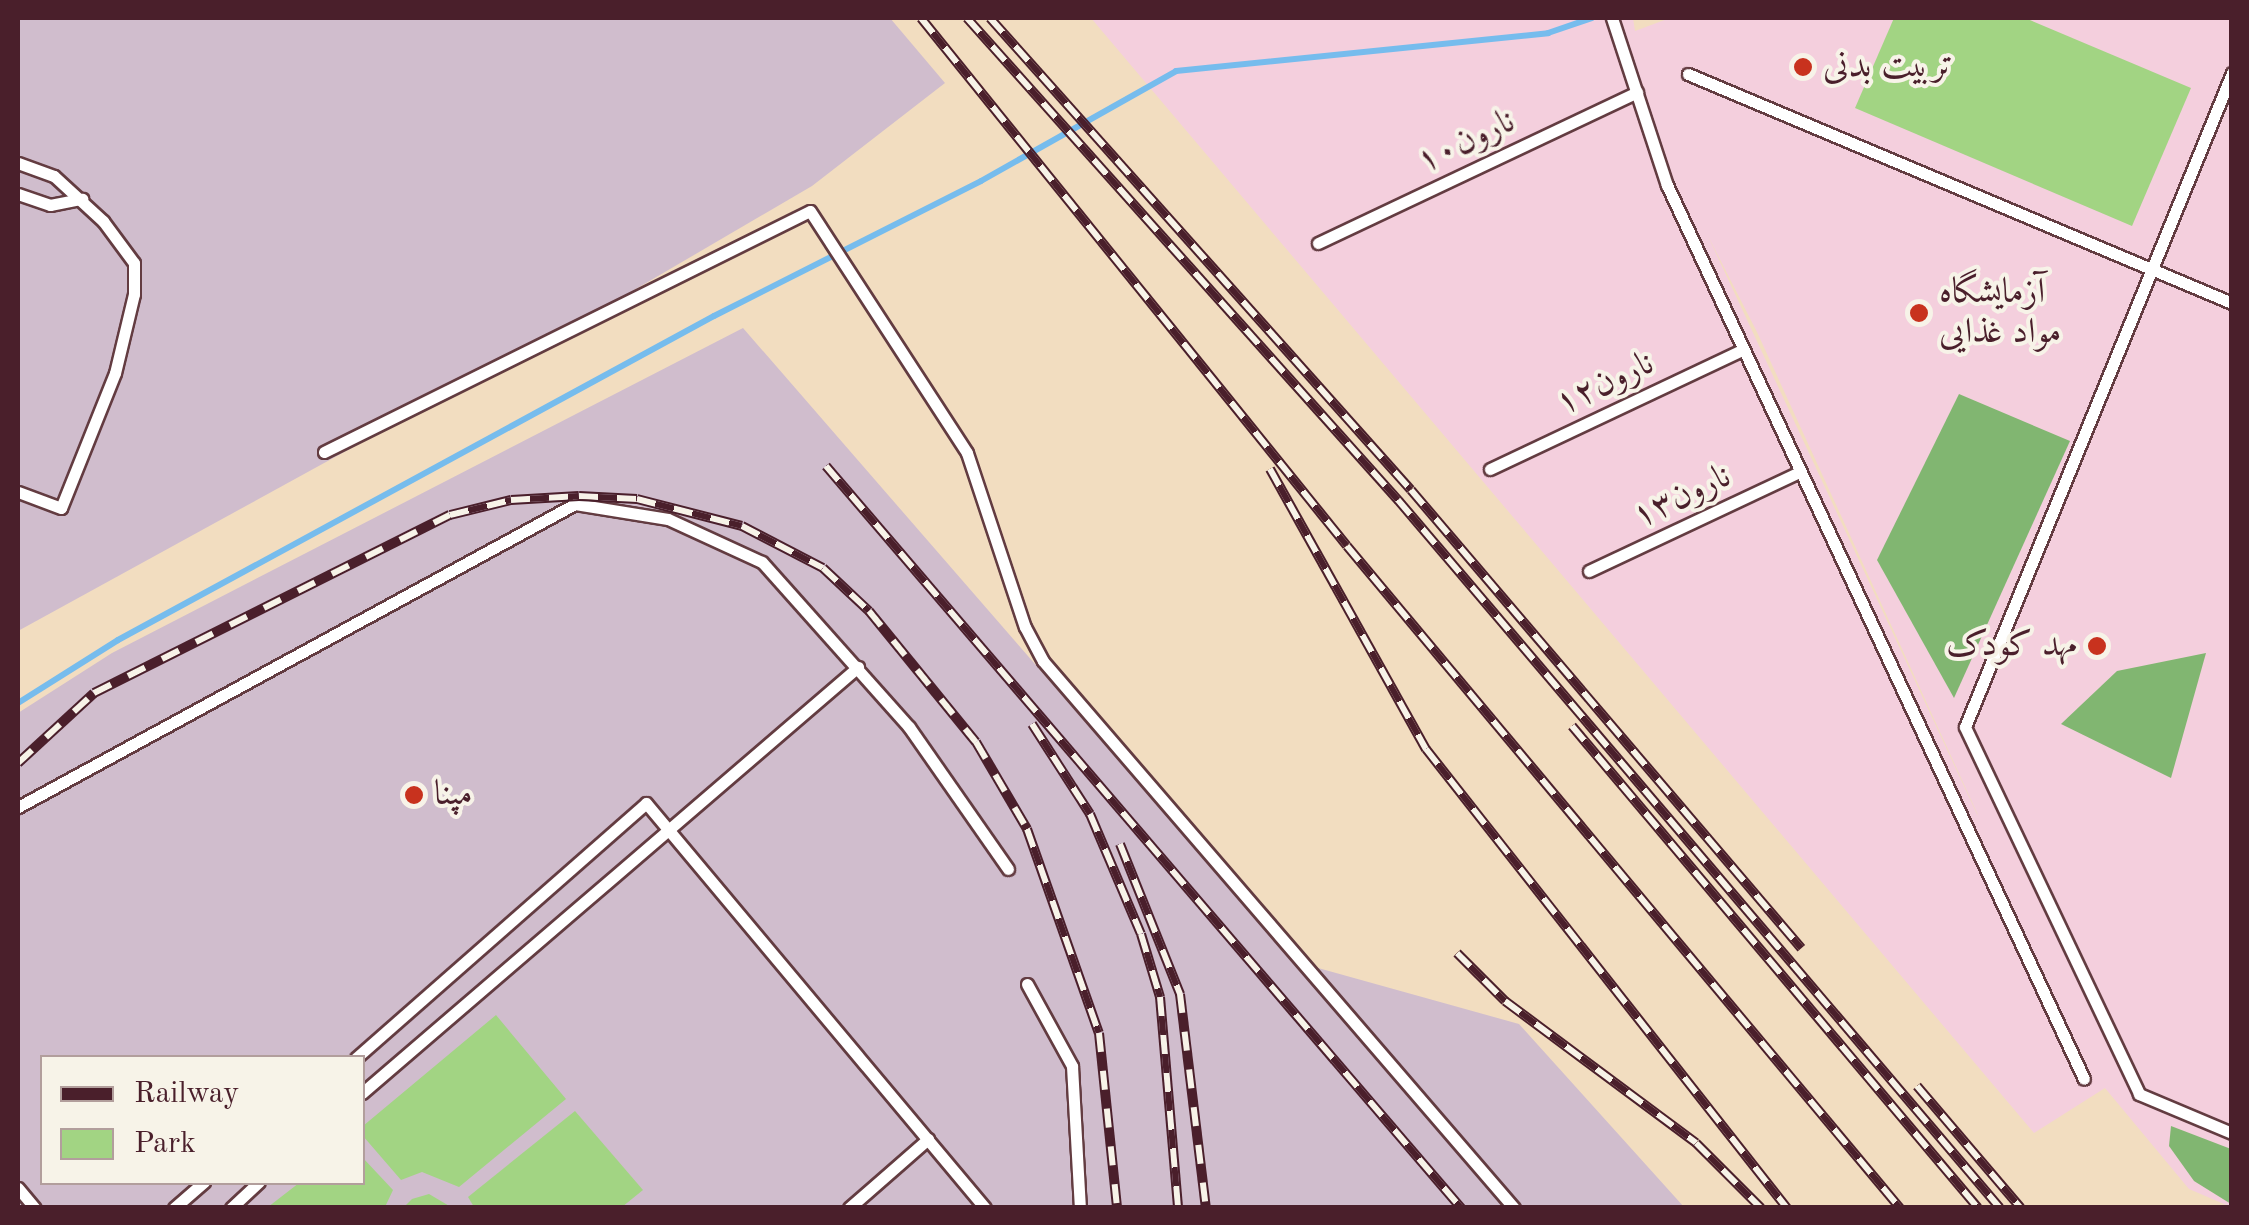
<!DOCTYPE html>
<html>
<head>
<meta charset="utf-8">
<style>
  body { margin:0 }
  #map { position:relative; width:2249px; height:1225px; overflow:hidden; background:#f2ddc0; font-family:"Old Standard TT",Amiri,serif }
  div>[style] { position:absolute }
  .built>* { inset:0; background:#f4cfdd }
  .industrial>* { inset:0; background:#d0bdcd }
  .green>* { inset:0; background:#a2d483 }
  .forest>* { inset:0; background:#81b671 }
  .stream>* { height:6px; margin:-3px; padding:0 3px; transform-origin:3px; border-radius:3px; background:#76bced }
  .roads { filter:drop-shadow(2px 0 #633c41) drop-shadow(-2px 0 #633c41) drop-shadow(0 2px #633c41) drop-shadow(0 -2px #633c41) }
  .lane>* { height:11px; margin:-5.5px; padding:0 5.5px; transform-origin:5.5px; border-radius:5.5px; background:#fff }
  .rail>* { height:10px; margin-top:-5px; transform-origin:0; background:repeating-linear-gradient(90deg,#f7f3e8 0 19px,#4a1f2b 0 38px); box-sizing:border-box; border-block:2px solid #4a1f2b }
  .dots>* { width:28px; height:28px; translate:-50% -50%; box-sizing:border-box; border:5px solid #f7f3e8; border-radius:50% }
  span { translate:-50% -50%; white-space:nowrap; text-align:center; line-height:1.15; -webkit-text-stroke:8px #f7f3e8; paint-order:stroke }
  .poi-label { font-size:35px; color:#4a1f2b }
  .left { translate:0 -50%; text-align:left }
  .right { translate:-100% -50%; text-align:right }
  .street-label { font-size:35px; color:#4a1f2b }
  .frame { position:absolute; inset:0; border:20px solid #4a1f2b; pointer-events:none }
  .legend { position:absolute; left:40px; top:1055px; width:325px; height:130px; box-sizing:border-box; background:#f7f3e8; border:2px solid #b29e9c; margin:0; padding:12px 18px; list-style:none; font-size:30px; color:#4a1f2b }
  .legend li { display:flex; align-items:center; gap:20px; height:50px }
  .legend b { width:50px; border:2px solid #b29e9c }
</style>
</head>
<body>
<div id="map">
  <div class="built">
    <div style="clip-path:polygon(evenodd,1091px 18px,1633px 18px,1635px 31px,1670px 18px,2231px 18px,2231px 1207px,2189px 1189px,2105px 1088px,2034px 1133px,1091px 18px,1708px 236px,1757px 332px,1978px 815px,1977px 814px,1708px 236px)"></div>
  </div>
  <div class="industrial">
    <div style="clip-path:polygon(18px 18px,890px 18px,945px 83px,812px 186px,552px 338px,18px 631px)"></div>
    <div style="clip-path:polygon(evenodd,743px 328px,1293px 961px,1519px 1024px,1684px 1207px,18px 1208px,18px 713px,112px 653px,743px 328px,42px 1058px,362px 1058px,362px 1182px,42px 1182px,42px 1058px)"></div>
  </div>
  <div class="green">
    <div style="clip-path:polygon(1894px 18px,2025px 18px,2191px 88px,2132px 226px,1855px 108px)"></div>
    <div style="clip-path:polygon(496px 1015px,566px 1099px,459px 1187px,422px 1172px,401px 1180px,363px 1136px,363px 1126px)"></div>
    <div style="clip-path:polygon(575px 1111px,643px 1190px,622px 1207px,474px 1207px,468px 1197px)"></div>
    <div style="clip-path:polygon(363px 1158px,393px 1190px,385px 1207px,268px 1207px,299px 1183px,362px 1182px)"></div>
    <div style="clip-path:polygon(429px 1194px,451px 1207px,404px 1207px,412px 1199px)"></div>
  </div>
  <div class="forest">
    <div style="clip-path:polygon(1959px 394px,2070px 441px,1954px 698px,1877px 560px)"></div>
    <div style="clip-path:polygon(2206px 653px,2171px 778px,2061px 724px,2117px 671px)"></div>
    <div style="clip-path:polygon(2171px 1126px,2231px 1149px,2231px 1204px,2194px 1181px,2169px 1146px)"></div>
  </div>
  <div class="stream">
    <div style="left:18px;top:703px;width:118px;rotate:-32.2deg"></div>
    <div style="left:118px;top:640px;width:678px;rotate:-28.53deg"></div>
    <div style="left:714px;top:316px;width:299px;rotate:-26.8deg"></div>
    <div style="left:981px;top:181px;width:224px;rotate:-29.4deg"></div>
    <div style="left:1176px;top:71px;width:374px;rotate:-5.8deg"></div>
    <div style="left:1548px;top:33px;width:46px;rotate:-18.8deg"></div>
  </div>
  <div class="roads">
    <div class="lane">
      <div style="left:1612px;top:18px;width:176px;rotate:71.8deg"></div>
      <div style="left:1667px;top:185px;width:986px;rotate:64.99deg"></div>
      <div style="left:2232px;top:73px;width:706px;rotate:112.21deg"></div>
      <div style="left:1965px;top:727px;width:406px;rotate:64.6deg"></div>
      <div style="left:2139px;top:1094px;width:101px;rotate:22.8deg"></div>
      <div style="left:1688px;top:74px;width:590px;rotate:22.83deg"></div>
      <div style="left:18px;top:163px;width:38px;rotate:20deg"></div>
      <div style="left:54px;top:176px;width:67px;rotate:42.6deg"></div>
      <div style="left:103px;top:221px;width:52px;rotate:53.6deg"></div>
      <div style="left:134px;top:263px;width:31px;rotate:90deg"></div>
      <div style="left:134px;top:294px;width:81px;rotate:103.5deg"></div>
      <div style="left:115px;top:373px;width:145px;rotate:111.8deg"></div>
      <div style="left:61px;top:508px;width:46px;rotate:-159.6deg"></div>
      <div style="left:18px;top:194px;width:34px;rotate:19deg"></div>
      <div style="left:50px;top:205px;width:33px;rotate:-11deg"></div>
      <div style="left:1318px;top:243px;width:353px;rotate:-25.3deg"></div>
      <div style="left:324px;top:452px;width:542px;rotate:-26.38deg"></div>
      <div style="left:810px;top:211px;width:288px;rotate:57deg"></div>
      <div style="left:967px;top:453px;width:183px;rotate:71.6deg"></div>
      <div style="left:1025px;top:627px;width:38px;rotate:62deg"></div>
      <div style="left:1043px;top:661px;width:722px;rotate:49.27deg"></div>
      <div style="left:1490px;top:469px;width:279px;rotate:-25.3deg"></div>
      <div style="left:1589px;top:571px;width:232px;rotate:-25.2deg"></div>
      <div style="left:18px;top:807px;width:634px;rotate:-28.55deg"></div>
      <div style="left:575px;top:504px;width:94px;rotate:9.2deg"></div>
      <div style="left:668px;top:519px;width:103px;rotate:24.6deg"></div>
      <div style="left:762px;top:562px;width:221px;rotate:48.3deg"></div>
      <div style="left:909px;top:727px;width:173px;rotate:55.1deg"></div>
      <div style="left:1027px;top:984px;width:94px;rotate:61.2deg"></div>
      <div style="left:1072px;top:1066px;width:142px;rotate:86.8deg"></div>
      <div style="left:356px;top:1058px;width:386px;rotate:-41.3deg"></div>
      <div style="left:646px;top:803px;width:528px;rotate:50.07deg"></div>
      <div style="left:362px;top:1093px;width:654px;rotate:-40.66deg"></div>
      <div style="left:18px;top:1188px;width:26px;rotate:50deg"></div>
      <div style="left:174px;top:1208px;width:40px;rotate:-41deg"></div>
      <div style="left:231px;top:1208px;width:38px;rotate:-43deg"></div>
      <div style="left:849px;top:1208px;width:105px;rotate:-41.1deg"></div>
    </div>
  </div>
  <div class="rail">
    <div style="left:921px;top:18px;width:678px;rotate:51.1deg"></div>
    <div style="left:1347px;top:546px;width:863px;rotate:50.13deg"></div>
    <div style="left:967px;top:18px;width:647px;rotate:48.2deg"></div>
    <div style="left:1398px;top:500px;width:929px;rotate:49.63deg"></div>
    <div style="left:990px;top:18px;width:632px;rotate:48.27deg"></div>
    <div style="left:1411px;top:490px;width:602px;rotate:49.58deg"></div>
    <div style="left:826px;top:466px;width:977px;rotate:49.44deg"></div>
    <div style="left:1270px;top:469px;width:321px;rotate:60.9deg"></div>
    <div style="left:1426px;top:749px;width:584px;rotate:51.82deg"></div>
    <div style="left:1032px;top:724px;width:107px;rotate:57.2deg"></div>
    <div style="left:1090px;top:814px;width:130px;rotate:67deg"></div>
    <div style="left:1141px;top:934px;width:66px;rotate:73.2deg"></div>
    <div style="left:1160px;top:997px;width:212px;rotate:85.1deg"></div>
    <div style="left:1572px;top:726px;width:630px;rotate:49.89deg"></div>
    <div style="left:18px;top:763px;width:103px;rotate:-42.6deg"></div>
    <div style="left:94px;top:693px;width:398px;rotate:-26.6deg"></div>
    <div style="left:450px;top:515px;width:63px;rotate:-13.8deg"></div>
    <div style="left:511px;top:500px;width:68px;rotate:-3.4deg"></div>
    <div style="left:579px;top:496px;width:58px;rotate:3deg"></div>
    <div style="left:637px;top:499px;width:108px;rotate:14.4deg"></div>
    <div style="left:742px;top:526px;width:91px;rotate:27.4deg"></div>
    <div style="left:823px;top:568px;width:63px;rotate:43.1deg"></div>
    <div style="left:869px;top:611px;width:169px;rotate:50.8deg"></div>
    <div style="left:976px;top:742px;width:101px;rotate:59.6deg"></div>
    <div style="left:1027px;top:829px;width:216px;rotate:70.6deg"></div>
    <div style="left:1099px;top:1033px;width:176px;rotate:84.1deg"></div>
    <div style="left:1120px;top:844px;width:162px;rotate:68.2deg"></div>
    <div style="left:1180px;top:994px;width:216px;rotate:83.1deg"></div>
    <div style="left:1457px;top:953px;width:68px;rotate:45deg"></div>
    <div style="left:1505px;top:1001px;width:238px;rotate:36.6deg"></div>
    <div style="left:1696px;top:1143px;width:92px;rotate:45deg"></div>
    <div style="left:1917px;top:1086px;width:160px;rotate:49.6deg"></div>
  </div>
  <div class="dots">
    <div style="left:1803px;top:67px;background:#c8321e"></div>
    <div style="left:1919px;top:313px;background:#c8321e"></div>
    <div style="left:2097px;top:646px;background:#c8321e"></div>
    <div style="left:414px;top:795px;background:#c8321e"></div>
  </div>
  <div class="poi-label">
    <span class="left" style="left:1823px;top:67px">تربیت بدنی</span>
    <span class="left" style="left:1939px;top:313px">آزمایشگاه<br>مواد غذایی</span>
    <span class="right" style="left:2077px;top:646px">مهد کودک</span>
    <span class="left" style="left:434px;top:795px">مپنا</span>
  </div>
  <div class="street-label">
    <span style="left:1466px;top:142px;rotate:-25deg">نارون۱۰</span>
    <span style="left:1605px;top:384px;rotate:-25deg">نارون۱۲</span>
    <span style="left:1682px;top:497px;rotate:-25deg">نارون۱۳</span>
  </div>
  <div class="frame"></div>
  <ul class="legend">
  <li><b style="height:12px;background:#4a1f2b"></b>Railway</li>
  <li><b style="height:28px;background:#a2d483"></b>Park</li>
  </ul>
</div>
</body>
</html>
